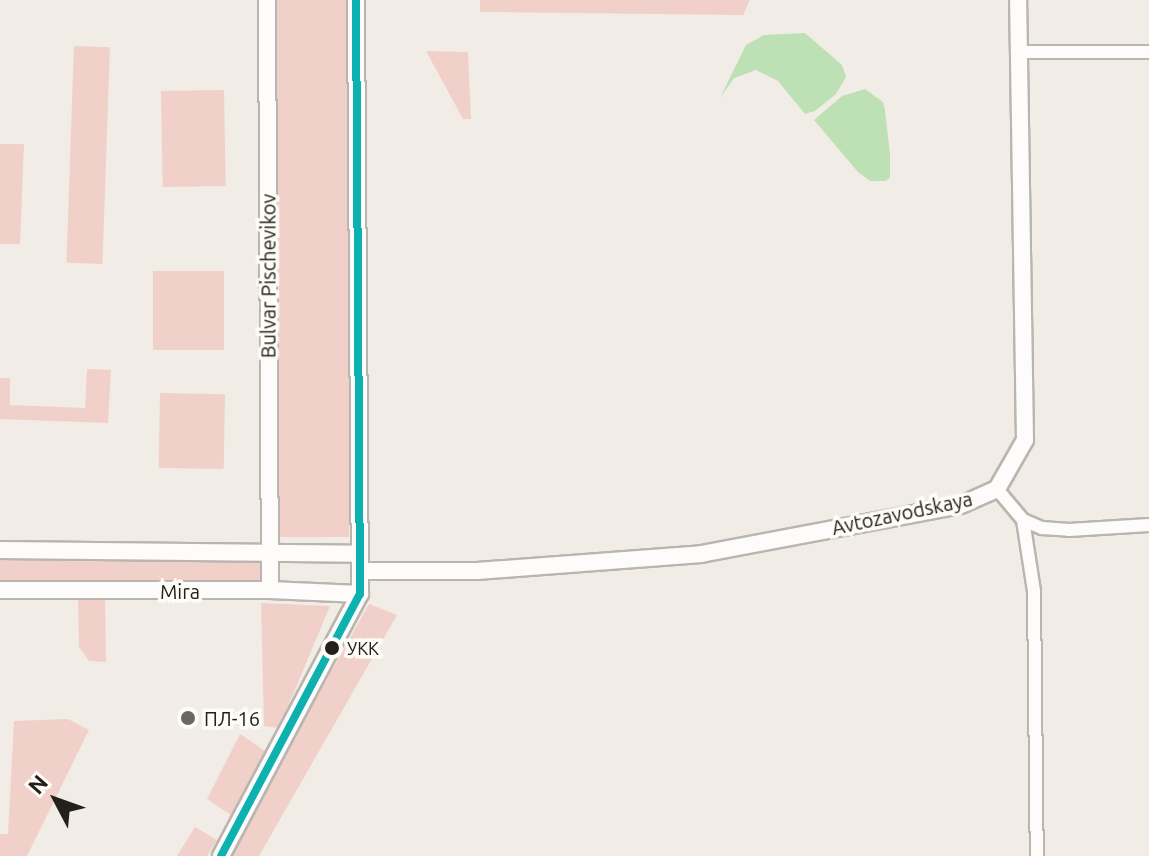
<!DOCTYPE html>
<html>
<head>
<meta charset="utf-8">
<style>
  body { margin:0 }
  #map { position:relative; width:1149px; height:856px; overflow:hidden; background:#f1ede6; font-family:Ubuntu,sans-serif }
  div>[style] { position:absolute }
  .green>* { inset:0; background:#f0d0c8; transform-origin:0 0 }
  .water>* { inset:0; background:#bde0b5 }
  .roads { filter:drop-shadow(2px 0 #b9b6b1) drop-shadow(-2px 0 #b9b6b1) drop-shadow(0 2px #b9b6b1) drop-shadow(0 -2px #b9b6b1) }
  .minor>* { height:12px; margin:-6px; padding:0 6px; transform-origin:6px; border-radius:6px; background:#fdfcfb }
  .secondary>* { height:16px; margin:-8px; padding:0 8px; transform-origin:8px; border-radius:8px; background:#fdfcfb }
  .bus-1>* { height:8px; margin:-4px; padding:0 4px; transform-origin:4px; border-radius:4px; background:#0cb1b0 }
  .dots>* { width:22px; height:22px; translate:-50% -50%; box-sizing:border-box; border:4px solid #fefcf6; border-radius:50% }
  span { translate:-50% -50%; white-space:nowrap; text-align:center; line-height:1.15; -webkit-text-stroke:7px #fefcf6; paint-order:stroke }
  .bus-label { font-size:18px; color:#23201c }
  .left { translate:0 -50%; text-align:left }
  .street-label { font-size:20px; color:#23201c }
  .poi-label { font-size:20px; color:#23201c }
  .north { position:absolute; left:16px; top:760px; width:80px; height:80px; -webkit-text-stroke:6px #fefcf6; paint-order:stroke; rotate:311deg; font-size:22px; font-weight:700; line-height:32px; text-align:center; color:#23201c }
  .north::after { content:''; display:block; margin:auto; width:28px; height:36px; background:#23201c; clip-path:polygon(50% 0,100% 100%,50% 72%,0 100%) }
</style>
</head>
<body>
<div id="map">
  <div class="green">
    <div style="left:271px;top:0;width:78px;height:537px"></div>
    <div style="clip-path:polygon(480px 0,750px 0,743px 15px,480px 12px)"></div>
    <div style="left:74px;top:46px;width:36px;height:217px;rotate:2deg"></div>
    <div style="clip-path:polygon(426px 51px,468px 52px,471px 119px,463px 119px)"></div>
    <div style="left:224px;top:90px;width:96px;height:63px;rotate:89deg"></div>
    <div style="clip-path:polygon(0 144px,24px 144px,20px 244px,0 244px)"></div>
    <div style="left:153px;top:271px;width:71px;height:79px"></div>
    <div style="clip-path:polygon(87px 369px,111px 370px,108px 423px,0 419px,0 378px,10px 378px,10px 405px,85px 408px)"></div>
    <div style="left:160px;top:393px;width:65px;height:75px;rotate:1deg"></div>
    <div style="left:0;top:557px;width:263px;height:27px;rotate:1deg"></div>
    <div style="clip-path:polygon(78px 599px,105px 599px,106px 662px,89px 661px,79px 647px)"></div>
    <div style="clip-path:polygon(261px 603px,330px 606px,279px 728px,264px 726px)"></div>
    <div style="clip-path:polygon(369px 604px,397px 615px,259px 856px,228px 856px)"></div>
    <div style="clip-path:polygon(68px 719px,89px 730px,27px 856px,0 856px,0 834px,8px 834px,14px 721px)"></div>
    <div style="clip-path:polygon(240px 734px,268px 753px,231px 815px,207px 799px)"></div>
    <div style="clip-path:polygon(195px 827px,217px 840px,207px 856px,177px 856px)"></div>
  </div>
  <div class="water">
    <div style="clip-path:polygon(805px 33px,842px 65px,846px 77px,836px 94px,815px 111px,805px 114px,778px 81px,756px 70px,734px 78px,720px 98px,746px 45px,764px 35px)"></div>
    <div style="clip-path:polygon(865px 89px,883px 102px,885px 111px,890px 154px,890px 177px,886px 181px,870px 181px,858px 172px,814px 120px,842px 96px)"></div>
  </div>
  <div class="roads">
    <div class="minor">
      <div style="left:1017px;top:52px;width:132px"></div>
      <div style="left:997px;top:489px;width:40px;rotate:50deg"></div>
      <div style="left:1023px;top:520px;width:21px;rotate:23deg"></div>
      <div style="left:1042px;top:528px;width:27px;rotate:4deg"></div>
      <div style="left:1069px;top:530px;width:80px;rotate:-3.6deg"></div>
      <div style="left:1023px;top:520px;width:72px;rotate:81.2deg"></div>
      <div style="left:1034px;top:591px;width:265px;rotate:89.4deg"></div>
    </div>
    <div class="secondary">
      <div style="left:267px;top:0;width:590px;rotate:89.71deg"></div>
      <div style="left:0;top:550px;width:360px;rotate:0.6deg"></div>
      <div style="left:360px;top:571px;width:117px"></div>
      <div style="left:477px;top:571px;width:225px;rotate:-4.3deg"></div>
      <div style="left:701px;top:554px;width:265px;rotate:-10.7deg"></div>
      <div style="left:961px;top:505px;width:39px;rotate:-24deg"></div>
      <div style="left:997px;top:489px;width:56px;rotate:-60.3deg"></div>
      <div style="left:1025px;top:440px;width:440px;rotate:-90.9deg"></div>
      <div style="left:0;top:590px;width:270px"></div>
      <div style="left:270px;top:590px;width:90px;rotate:2.5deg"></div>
      <div style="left:221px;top:856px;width:297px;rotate:-62.1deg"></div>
      <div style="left:360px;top:594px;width:594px;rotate:-90.39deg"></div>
    </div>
  </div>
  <div class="bus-1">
    <div style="left:221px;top:856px;width:297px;rotate:-62.1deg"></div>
    <div style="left:360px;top:594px;width:594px;rotate:-90.39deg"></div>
  </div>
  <div class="dots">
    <div style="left:332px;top:648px;background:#23201c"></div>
    <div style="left:188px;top:718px;background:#6b6863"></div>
  </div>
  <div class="bus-label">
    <span class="left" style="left:347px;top:648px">УКК</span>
  </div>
  <div class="street-label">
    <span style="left:268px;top:276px;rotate:-90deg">Bulvar Pischevikov</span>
    <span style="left:902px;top:513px;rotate:-12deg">Avtozavodskaya</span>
    <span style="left:180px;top:591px">Mira</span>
  </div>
  <div class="poi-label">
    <span class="left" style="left:204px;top:718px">ПЛ-16</span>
  </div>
  <div class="north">N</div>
</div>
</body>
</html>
